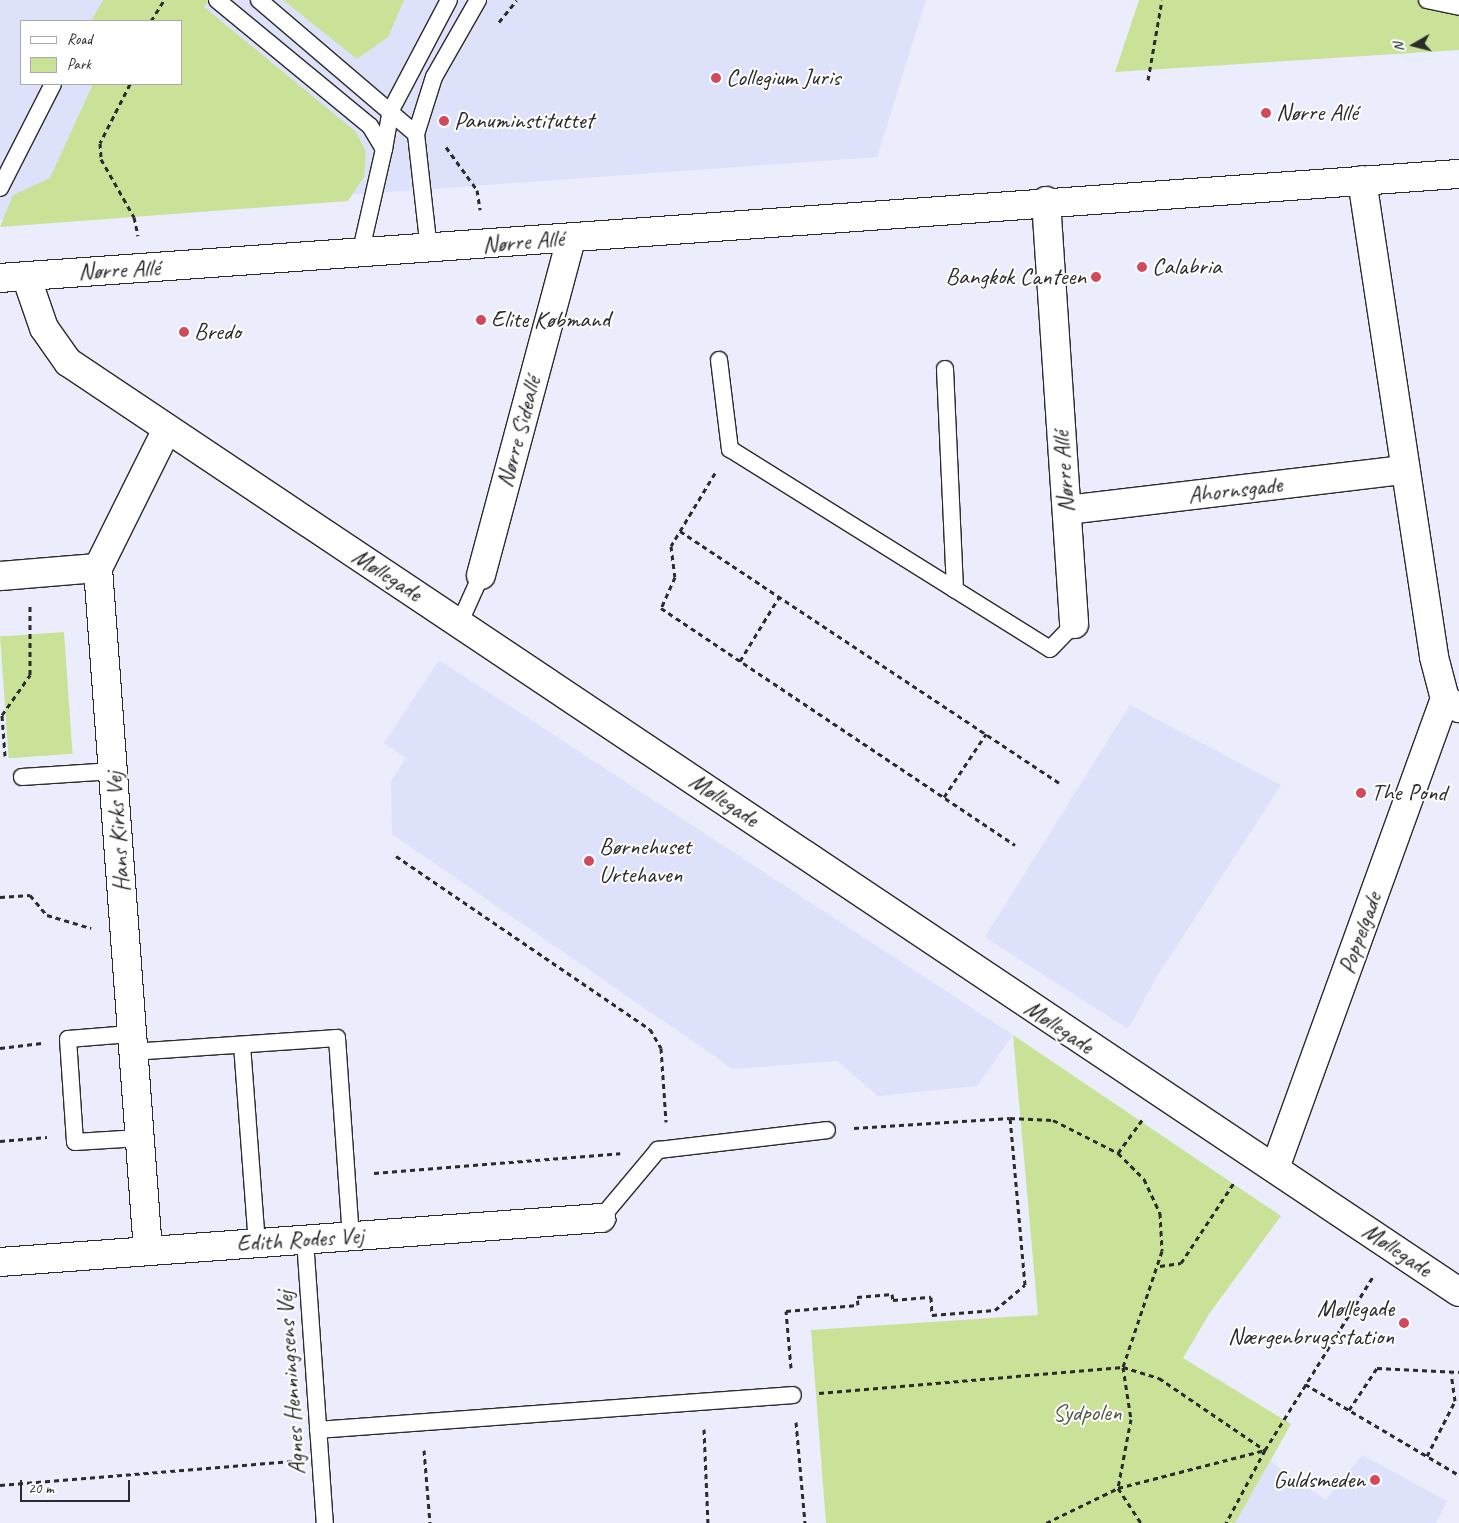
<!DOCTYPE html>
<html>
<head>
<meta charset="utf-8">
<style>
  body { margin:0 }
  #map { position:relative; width:1459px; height:1523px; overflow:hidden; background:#ebedfc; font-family:Caveat,sans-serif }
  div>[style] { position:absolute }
  .built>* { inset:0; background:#dde1fa }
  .green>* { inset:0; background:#c9e298; transform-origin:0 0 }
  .path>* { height:3px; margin-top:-1.5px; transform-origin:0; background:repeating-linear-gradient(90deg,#2b2b2b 0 5px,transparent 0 9px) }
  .roads { filter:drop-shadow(1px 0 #2b2b2b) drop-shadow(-1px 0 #2b2b2b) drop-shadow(0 1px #2b2b2b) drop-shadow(0 -1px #2b2b2b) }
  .service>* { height:16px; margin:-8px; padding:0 8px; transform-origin:8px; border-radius:8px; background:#fff }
  .minor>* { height:28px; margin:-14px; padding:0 14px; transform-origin:14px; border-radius:14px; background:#fff }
  .tertiary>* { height:28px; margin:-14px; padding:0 14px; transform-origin:14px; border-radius:14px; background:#fff }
  .dots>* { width:14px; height:14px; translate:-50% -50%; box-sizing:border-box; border:2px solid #fff; border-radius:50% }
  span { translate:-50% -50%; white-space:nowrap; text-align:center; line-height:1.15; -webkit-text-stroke:4px #fff; paint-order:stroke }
  .poi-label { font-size:24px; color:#2b2b2b }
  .left { translate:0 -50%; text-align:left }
  .right { translate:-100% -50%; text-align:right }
  .street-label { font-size:24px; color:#2b2b2b }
  .park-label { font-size:24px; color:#525946 }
  .legend { position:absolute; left:20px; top:20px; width:162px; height:65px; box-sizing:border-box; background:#fff; border:1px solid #aaa; margin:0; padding:6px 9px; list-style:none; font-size:15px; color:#2b2b2b }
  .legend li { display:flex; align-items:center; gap:10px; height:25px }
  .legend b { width:25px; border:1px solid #aaa }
  .north { position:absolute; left:1389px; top:20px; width:50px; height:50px; -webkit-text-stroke:4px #fff; paint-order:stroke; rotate:262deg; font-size:14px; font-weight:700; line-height:20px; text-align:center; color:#2b2b2b }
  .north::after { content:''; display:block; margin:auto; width:18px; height:22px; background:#2b2b2b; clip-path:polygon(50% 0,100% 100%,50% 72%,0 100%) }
  .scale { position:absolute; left:20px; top:1480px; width:110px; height:22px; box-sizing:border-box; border:2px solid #2b2b2b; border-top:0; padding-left:6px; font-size:15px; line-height:18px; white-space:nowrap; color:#2b2b2b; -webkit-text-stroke:4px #fff; paint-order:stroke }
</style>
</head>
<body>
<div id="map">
  <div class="built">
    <div style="clip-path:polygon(evenodd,0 0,926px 0,877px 157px,0 220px,0 0,21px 21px,181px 21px,181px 84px,21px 84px,21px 21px)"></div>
    <div style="clip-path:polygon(439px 660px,1013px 1035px,977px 1086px,878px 1096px,837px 1061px,733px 1069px,392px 834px,391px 781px,406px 758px,384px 743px)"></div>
    <div style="clip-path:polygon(1130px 705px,1281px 785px,1156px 978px,1128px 1029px,985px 937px)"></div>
    <div style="clip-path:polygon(1362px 1455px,1447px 1501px,1436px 1523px,1235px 1523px,1269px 1460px,1326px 1500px)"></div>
  </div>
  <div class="green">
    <div style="clip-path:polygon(103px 0,209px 0,204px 7px,356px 132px,366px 152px,364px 177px,348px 201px,0 227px,13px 195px,50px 178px,93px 84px,181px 84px,181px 21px,91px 21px)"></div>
    <div style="clip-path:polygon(283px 0,404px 0,388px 37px,357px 59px)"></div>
    <div style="clip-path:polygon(1139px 0,1459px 0,1459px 50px,1115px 72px)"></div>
    <div style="left:64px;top:632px;width:122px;height:64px;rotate:86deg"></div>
    <div style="clip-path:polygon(1013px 1035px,1281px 1216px,1209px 1314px,1183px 1358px,1291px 1424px,1235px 1523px,826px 1523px,811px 1330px,1038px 1315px)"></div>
  </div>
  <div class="path">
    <div style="left:151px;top:21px;width:25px;rotate:-58deg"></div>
    <div style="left:499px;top:22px;width:28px;rotate:-51deg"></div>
    <div style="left:1148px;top:80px;width:81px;rotate:-80.1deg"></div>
    <div style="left:130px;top:84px;width:66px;rotate:117deg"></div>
    <div style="left:100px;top:143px;width:16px;rotate:86deg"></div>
    <div style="left:101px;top:159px;width:67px;rotate:60.4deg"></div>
    <div style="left:134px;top:217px;width:19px;rotate:78deg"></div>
    <div style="left:446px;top:147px;width:53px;rotate:54.2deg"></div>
    <div style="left:477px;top:190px;width:20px;rotate:81deg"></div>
    <div style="left:715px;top:473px;width:85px;rotate:121.1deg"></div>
    <div style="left:671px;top:546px;width:31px;rotate:83deg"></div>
    <div style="left:675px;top:577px;width:34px;rotate:114deg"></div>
    <div style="left:661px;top:608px;width:426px;rotate:33.8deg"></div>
    <div style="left:680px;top:531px;width:455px;rotate:33.6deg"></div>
    <div style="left:740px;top:661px;width:75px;rotate:-58.6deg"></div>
    <div style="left:5px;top:756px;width:41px;rotate:-94.2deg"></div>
    <div style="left:2px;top:715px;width:49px;rotate:-55deg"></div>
    <div style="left:30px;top:675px;width:69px;rotate:-90deg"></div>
    <div style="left:944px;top:797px;width:76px;rotate:-56.3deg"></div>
    <div style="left:396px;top:856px;width:307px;rotate:34.3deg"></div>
    <div style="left:650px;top:1029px;width:22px;rotate:60deg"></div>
    <div style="left:661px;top:1048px;width:74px;rotate:86.1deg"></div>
    <div style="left:0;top:897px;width:30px;rotate:-4deg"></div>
    <div style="left:30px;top:895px;width:26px;rotate:50deg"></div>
    <div style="left:47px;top:915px;width:46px;rotate:16.5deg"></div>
    <div style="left:0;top:1048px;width:42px;rotate:-6.8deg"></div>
    <div style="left:854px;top:1128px;width:156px;rotate:-3.7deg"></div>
    <div style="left:1010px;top:1118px;width:43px;rotate:2.7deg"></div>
    <div style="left:1053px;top:1120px;width:73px;rotate:26.9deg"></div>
    <div style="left:1118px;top:1153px;width:37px;rotate:45deg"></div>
    <div style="left:1144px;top:1179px;width:38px;rotate:65deg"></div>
    <div style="left:1160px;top:1213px;width:38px;rotate:87deg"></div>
    <div style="left:1162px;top:1251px;width:122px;rotate:108.6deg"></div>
    <div style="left:1123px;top:1367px;width:53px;rotate:81.3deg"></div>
    <div style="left:1131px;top:1419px;width:70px;rotate:100.7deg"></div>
    <div style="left:1118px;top:1488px;width:42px;rotate:56.7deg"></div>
    <div style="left:0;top:1141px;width:47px;rotate:-4.9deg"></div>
    <div style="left:1118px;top:1153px;width:41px;rotate:-54deg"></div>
    <div style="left:374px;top:1173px;width:247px;rotate:-4.6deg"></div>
    <div style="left:1160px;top:1266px;width:21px;rotate:-8deg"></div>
    <div style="left:1181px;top:1263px;width:98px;rotate:-56.6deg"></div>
    <div style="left:791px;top:1368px;width:57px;rotate:-95deg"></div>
    <div style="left:786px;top:1311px;width:72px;rotate:-4.8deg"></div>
    <div style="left:858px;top:1305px;width:8px;rotate:-97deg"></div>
    <div style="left:857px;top:1297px;width:35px;rotate:-5deg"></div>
    <div style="left:892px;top:1294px;width:6px;rotate:81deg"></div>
    <div style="left:893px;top:1300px;width:38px;rotate:-5deg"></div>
    <div style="left:931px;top:1297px;width:18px;rotate:87deg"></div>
    <div style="left:932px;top:1315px;width:63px;rotate:-4.5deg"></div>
    <div style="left:995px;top:1310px;width:39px;rotate:-40deg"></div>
    <div style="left:1025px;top:1285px;width:168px;rotate:-95.1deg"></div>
    <div style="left:1305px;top:1384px;width:179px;rotate:30.6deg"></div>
    <div style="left:819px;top:1393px;width:305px;rotate:-4.9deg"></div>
    <div style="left:1123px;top:1367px;width:38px;rotate:17deg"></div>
    <div style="left:1159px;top:1378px;width:128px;rotate:34.2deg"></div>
    <div style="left:1265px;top:1450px;width:83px;rotate:118.1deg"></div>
    <div style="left:1349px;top:1410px;width:50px;rotate:-56.3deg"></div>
    <div style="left:1377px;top:1368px;width:82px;rotate:2.8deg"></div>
    <div style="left:796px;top:1422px;width:101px;rotate:84.9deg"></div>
    <div style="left:704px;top:1429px;width:94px;rotate:87.6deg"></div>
    <div style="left:424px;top:1450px;width:73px;rotate:85.3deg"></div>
    <div style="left:1427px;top:1456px;width:62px;rotate:-63deg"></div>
    <div style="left:1455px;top:1401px;width:27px;rotate:-98deg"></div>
    <div style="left:0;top:1485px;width:294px;rotate:-4.7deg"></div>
    <div style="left:1046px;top:1523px;width:80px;rotate:-25.9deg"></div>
    <div style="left:1118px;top:1488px;width:152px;rotate:-14.5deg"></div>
    <div style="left:1265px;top:1450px;width:206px;rotate:-58.1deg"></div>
  </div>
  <div class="roads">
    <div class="service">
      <div style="left:217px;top:0;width:198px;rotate:39.5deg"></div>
      <div style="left:370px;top:126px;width:27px;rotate:59deg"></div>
      <div style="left:384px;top:149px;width:109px;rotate:102.8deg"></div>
      <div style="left:259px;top:0;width:206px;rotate:40.5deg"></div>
      <div style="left:416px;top:134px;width:117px;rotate:83.6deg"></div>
      <div style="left:1427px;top:0;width:33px;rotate:12deg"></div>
      <div style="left:416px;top:134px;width:60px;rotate:-72.5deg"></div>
      <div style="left:434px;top:77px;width:89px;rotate:-60.3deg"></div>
      <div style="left:384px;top:149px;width:40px;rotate:-80deg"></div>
      <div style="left:391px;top:110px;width:124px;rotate:-62.2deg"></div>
      <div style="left:0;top:188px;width:117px;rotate:-63deg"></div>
      <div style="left:719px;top:360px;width:90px;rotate:83deg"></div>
      <div style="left:730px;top:449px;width:377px;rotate:32deg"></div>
      <div style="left:1050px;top:649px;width:35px;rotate:-46deg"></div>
      <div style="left:945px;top:369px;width:221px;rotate:87.4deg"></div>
      <div style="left:460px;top:622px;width:51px;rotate:-65.9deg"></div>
      <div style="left:22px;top:777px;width:91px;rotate:-3.8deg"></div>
      <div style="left:130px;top:1034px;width:62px;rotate:175.4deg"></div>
      <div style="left:68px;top:1039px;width:103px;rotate:86.1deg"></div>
      <div style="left:75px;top:1142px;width:65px;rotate:-3.5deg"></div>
      <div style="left:242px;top:1045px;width:199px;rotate:85.7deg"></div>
      <div style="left:132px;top:1052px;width:205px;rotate:-3.9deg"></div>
      <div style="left:337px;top:1038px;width:198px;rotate:86deg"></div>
      <div style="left:601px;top:1218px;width:89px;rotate:-50deg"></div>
      <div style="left:658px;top:1150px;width:170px;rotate:-6.7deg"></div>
      <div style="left:305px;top:1240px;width:284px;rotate:86deg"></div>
      <div style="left:318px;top:1430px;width:476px;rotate:-4.2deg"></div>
    </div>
    <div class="minor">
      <div style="left:1362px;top:180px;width:482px;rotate:81.4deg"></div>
      <div style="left:1434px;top:657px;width:43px;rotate:75.3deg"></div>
      <div style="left:1445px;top:699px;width:17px;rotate:33deg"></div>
      <div style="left:1046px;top:201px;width:424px;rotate:86.2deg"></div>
      <div style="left:26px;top:276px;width:55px;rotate:70.9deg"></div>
      <div style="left:44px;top:328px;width:42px;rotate:54.8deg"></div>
      <div style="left:68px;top:362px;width:1673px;rotate:33.77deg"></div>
      <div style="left:1067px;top:510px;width:339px;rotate:-6.8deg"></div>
      <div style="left:481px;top:575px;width:349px;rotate:-75deg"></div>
      <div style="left:0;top:576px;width:98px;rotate:-4.7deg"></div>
      <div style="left:1275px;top:1168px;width:499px;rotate:-70.1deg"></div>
      <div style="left:148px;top:1251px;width:685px;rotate:-94.19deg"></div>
      <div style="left:98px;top:568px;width:155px;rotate:-63.6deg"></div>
      <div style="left:0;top:1262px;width:603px;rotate:-4.19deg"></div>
    </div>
    <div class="tertiary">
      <div style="left:0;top:278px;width:1463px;rotate:-4.08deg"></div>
    </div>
  </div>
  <div class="dots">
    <div style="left:716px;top:78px;background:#d1495b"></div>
    <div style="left:1266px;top:113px;background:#d1495b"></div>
    <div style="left:444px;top:121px;background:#d1495b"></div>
    <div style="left:1142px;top:267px;background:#d1495b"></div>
    <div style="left:1096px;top:277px;background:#d1495b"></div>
    <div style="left:481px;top:320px;background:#d1495b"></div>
    <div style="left:184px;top:332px;background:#d1495b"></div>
    <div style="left:1361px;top:793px;background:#d1495b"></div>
    <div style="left:589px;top:861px;background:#d1495b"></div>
    <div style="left:1404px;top:1323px;background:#d1495b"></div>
    <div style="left:1375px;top:1480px;background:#d1495b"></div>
  </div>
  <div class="poi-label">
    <span class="left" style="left:726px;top:78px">Collegium Juris</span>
    <span class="left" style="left:1276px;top:113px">Nørre Allé</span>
    <span class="left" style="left:454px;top:121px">Panuminstituttet</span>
    <span class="left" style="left:1152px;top:267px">Calabria</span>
    <span class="right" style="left:1086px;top:277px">Bangkok Canteen</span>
    <span class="left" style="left:491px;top:320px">Elite Købmand</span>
    <span class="left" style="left:194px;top:332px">Bredo</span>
    <span class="left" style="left:1371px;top:793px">The Pond</span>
    <span class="left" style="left:599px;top:861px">Børnehuset<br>Urtehaven</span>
    <span class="right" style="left:1394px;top:1323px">Møllegade<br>Nærgenbrugsstation</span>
    <span class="right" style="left:1365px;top:1480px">Guldsmeden</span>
  </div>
  <div class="street-label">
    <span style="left:523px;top:242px;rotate:-5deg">Nørre Allé</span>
    <span style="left:119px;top:270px;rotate:-3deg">Nørre Allé</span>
    <span style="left:519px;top:432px;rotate:-75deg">Nørre Sideallé</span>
    <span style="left:1064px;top:472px;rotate:-94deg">Nørre Allé</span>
    <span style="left:1235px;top:490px;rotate:-7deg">Ahornsgade</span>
    <span style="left:387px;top:575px;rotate:33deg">Møllegade</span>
    <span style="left:724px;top:800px;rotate:34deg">Møllegade</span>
    <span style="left:118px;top:832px;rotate:-94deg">Hans Kirks Vej</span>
    <span style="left:1360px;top:933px;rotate:-70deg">Poppelgade</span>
    <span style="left:1059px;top:1027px;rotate:34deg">Møllegade</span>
    <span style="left:300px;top:1240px;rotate:-4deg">Edith Rodes Vej</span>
    <span style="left:1397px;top:1250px;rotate:34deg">Møllegade</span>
    <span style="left:291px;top:1383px;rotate:-94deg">Agnes Henningsens Vej</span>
  </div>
  <div class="park-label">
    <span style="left:1087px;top:1413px">Sydpolen</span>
  </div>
  <ul class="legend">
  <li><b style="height:6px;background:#fff"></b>Road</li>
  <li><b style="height:14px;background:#c9e298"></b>Park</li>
  </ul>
  <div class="north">N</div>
  <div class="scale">20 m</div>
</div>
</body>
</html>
